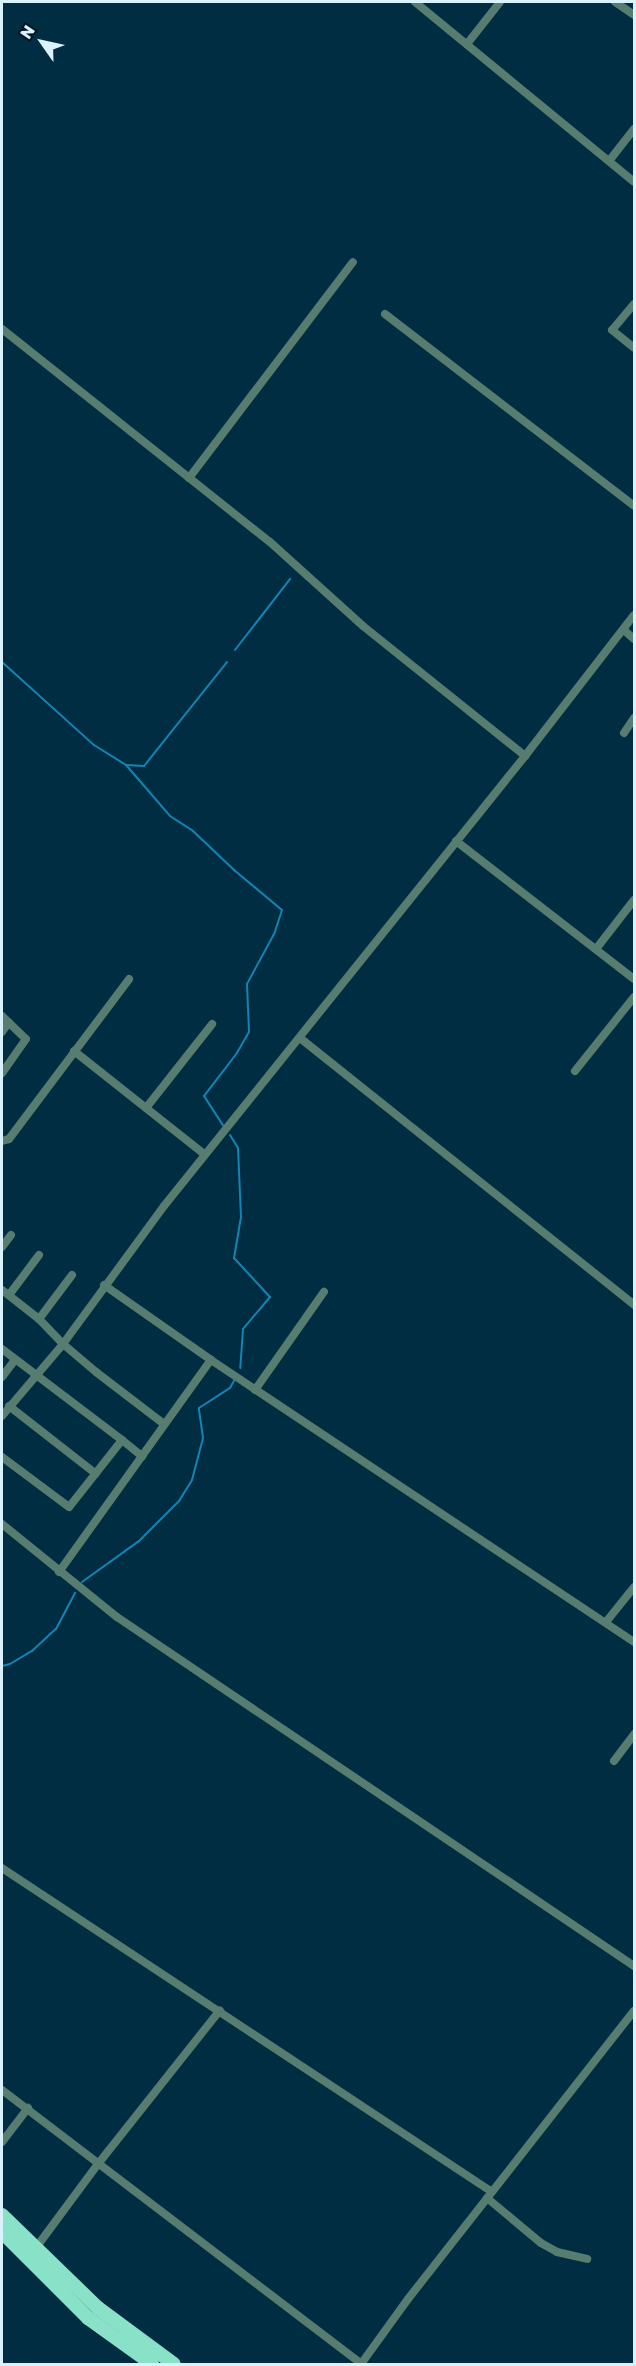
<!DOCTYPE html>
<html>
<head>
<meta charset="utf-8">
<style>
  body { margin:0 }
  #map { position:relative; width:636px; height:2366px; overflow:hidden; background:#002d42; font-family:"Golos Text",sans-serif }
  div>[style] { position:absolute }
  .stream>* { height:2px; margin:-1px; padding:0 1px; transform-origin:1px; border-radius:1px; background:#1384b4 }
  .minor>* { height:8px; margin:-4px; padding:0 4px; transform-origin:4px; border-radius:4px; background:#577d71 }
  .trunk>* { height:14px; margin:-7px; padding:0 7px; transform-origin:7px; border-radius:7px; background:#89e2c8 }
  span { translate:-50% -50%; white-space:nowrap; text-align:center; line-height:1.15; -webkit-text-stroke:5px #001421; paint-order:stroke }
  .frame { position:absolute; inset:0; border:3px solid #daf1fe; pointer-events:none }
  .north { position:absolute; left:12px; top:12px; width:60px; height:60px; -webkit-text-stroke:4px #001421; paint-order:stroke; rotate:304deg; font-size:16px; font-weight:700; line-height:24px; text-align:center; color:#daf1fe }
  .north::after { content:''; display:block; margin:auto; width:21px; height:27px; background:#daf1fe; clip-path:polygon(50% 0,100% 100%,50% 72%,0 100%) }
</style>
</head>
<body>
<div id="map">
  <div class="stream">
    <div style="left:235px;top:650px;width:90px;rotate:-52.2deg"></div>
    <div style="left:2px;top:662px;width:124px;rotate:42.1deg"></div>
    <div style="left:94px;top:745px;width:38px;rotate:32deg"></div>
    <div style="left:126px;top:765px;width:18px;rotate:3deg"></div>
    <div style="left:144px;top:766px;width:133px;rotate:-51.4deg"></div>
    <div style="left:126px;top:765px;width:67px;rotate:49.2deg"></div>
    <div style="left:170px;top:816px;width:27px;rotate:33deg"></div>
    <div style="left:193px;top:831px;width:57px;rotate:43.6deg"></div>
    <div style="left:234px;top:870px;width:62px;rotate:39.8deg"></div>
    <div style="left:282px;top:910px;width:25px;rotate:108deg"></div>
    <div style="left:274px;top:934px;width:57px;rotate:118.4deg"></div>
    <div style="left:247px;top:984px;width:48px;rotate:87.6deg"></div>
    <div style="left:249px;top:1032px;width:24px;rotate:120deg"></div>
    <div style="left:237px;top:1053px;width:54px;rotate:127.5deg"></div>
    <div style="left:204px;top:1096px;width:35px;rotate:57deg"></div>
    <div style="left:230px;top:1135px;width:15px;rotate:58deg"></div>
    <div style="left:238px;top:1148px;width:69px;rotate:87.5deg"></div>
    <div style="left:241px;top:1217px;width:42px;rotate:99.7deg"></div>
    <div style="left:234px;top:1258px;width:53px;rotate:47.3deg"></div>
    <div style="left:270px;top:1297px;width:42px;rotate:130.2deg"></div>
    <div style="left:243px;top:1329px;width:39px;rotate:94deg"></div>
    <div style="left:82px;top:1582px;width:70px;rotate:-35.7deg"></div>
    <div style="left:139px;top:1541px;width:57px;rotate:-45deg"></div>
    <div style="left:179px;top:1501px;width:25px;rotate:-58deg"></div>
    <div style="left:192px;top:1480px;width:43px;rotate:-75.3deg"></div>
    <div style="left:203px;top:1438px;width:30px;rotate:-98deg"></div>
    <div style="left:199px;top:1408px;width:37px;rotate:-33deg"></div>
    <div style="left:230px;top:1388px;width:10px;rotate:-61deg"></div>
    <div style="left:2px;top:1666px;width:8px;rotate:-14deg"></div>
    <div style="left:10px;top:1664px;width:26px;rotate:-31deg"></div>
    <div style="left:32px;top:1651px;width:33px;rotate:-43deg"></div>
    <div style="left:56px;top:1629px;width:41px;rotate:-62.2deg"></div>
  </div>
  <div class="minor">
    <div style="left:415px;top:2px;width:283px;rotate:39.4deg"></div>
    <div style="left:615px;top:2px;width:23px;rotate:34deg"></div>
    <div style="left:467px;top:44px;width:53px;rotate:-51.8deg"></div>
    <div style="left:609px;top:161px;width:41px;rotate:-52deg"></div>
    <div style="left:634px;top:304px;width:34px;rotate:130deg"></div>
    <div style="left:612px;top:330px;width:28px;rotate:39deg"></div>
    <div style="left:385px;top:314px;width:314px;rotate:37.6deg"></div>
    <div style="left:2px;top:329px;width:342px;rotate:38.5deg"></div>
    <div style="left:270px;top:542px;width:125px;rotate:42.1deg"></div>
    <div style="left:363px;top:626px;width:208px;rotate:38.7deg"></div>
    <div style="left:189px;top:478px;width:271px;rotate:-52.8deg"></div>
    <div style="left:624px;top:630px;width:13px;rotate:42deg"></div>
    <div style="left:624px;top:733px;width:18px;rotate:-56deg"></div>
    <div style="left:456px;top:841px;width:225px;rotate:37.8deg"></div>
    <div style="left:596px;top:949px;width:62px;rotate:-52.2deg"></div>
    <div style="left:2px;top:1016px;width:33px;rotate:44deg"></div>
    <div style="left:26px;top:1039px;width:42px;rotate:125.2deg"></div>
    <div style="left:2px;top:1032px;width:12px;rotate:-55deg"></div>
    <div style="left:300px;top:1038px;width:428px;rotate:38.6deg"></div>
    <div style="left:74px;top:1051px;width:167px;rotate:38.4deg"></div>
    <div style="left:575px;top:1071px;width:95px;rotate:-51.4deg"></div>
    <div style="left:146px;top:1108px;width:107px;rotate:-51.8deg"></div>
    <div style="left:2px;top:1141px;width:7px;rotate:-16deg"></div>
    <div style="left:9px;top:1139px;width:200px;rotate:-53.1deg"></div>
    <div style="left:2px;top:1247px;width:15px;rotate:-53deg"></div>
    <div style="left:104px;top:1285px;width:131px;rotate:35deg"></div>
    <div style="left:211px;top:1360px;width:508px;rotate:33.69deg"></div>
    <div style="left:2px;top:1290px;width:47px;rotate:38.1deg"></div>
    <div style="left:39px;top:1319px;width:35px;rotate:46deg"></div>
    <div style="left:63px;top:1344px;width:43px;rotate:40.3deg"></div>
    <div style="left:96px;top:1372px;width:86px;rotate:37.4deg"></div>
    <div style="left:9px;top:1295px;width:50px;rotate:-53.1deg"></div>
    <div style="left:39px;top:1319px;width:55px;rotate:-53.1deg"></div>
    <div style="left:2px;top:1349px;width:151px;rotate:37.2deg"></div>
    <div style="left:122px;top:1440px;width:85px;rotate:128.3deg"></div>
    <div style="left:69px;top:1507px;width:84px;rotate:-143.3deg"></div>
    <div style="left:2px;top:1377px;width:21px;rotate:-53deg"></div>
    <div style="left:255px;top:1390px;width:120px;rotate:-54.9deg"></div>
    <div style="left:9px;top:1406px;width:110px;rotate:38deg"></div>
    <div style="left:2px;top:1416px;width:94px;rotate:-49.7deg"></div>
    <div style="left:63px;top:1344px;width:171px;rotate:-53.8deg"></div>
    <div style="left:164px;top:1206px;width:577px;rotate:-51.26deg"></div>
    <div style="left:525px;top:756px;width:178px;rotate:-52.3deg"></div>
    <div style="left:122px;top:1440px;width:26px;rotate:39deg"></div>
    <div style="left:2px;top:1524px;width:148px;rotate:39deg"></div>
    <div style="left:117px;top:1617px;width:624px;rotate:34.02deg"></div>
    <div style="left:59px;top:1572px;width:261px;rotate:-54.4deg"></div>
    <div style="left:606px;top:1622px;width:45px;rotate:-51.3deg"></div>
    <div style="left:614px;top:1761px;width:34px;rotate:-53deg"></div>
    <div style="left:2px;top:1868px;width:587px;rotate:33.47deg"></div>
    <div style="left:2px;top:2090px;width:452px;rotate:37.3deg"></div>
    <div style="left:2px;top:2142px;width:43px;rotate:-52.6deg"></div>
    <div style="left:487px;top:2198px;width:70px;rotate:39.8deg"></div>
    <div style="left:541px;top:2243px;width:18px;rotate:29deg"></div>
    <div style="left:557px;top:2252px;width:31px;rotate:13deg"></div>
    <div style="left:35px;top:2249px;width:106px;rotate:-53.5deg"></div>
    <div style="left:98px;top:2164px;width:196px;rotate:-51.6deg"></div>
    <div style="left:361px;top:2364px;width:80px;rotate:-54.1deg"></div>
    <div style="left:408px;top:2299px;width:366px;rotate:-51.9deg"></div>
  </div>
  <div class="trunk">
    <div style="left:2px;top:2215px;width:134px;rotate:44.1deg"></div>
    <div style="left:98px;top:2308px;width:94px;rotate:36.4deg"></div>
    <div style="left:2px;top:2232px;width:122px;rotate:45deg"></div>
    <div style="left:88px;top:2318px;width:79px;rotate:35.7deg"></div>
  </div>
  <div class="frame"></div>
  <div class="north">N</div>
</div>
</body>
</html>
